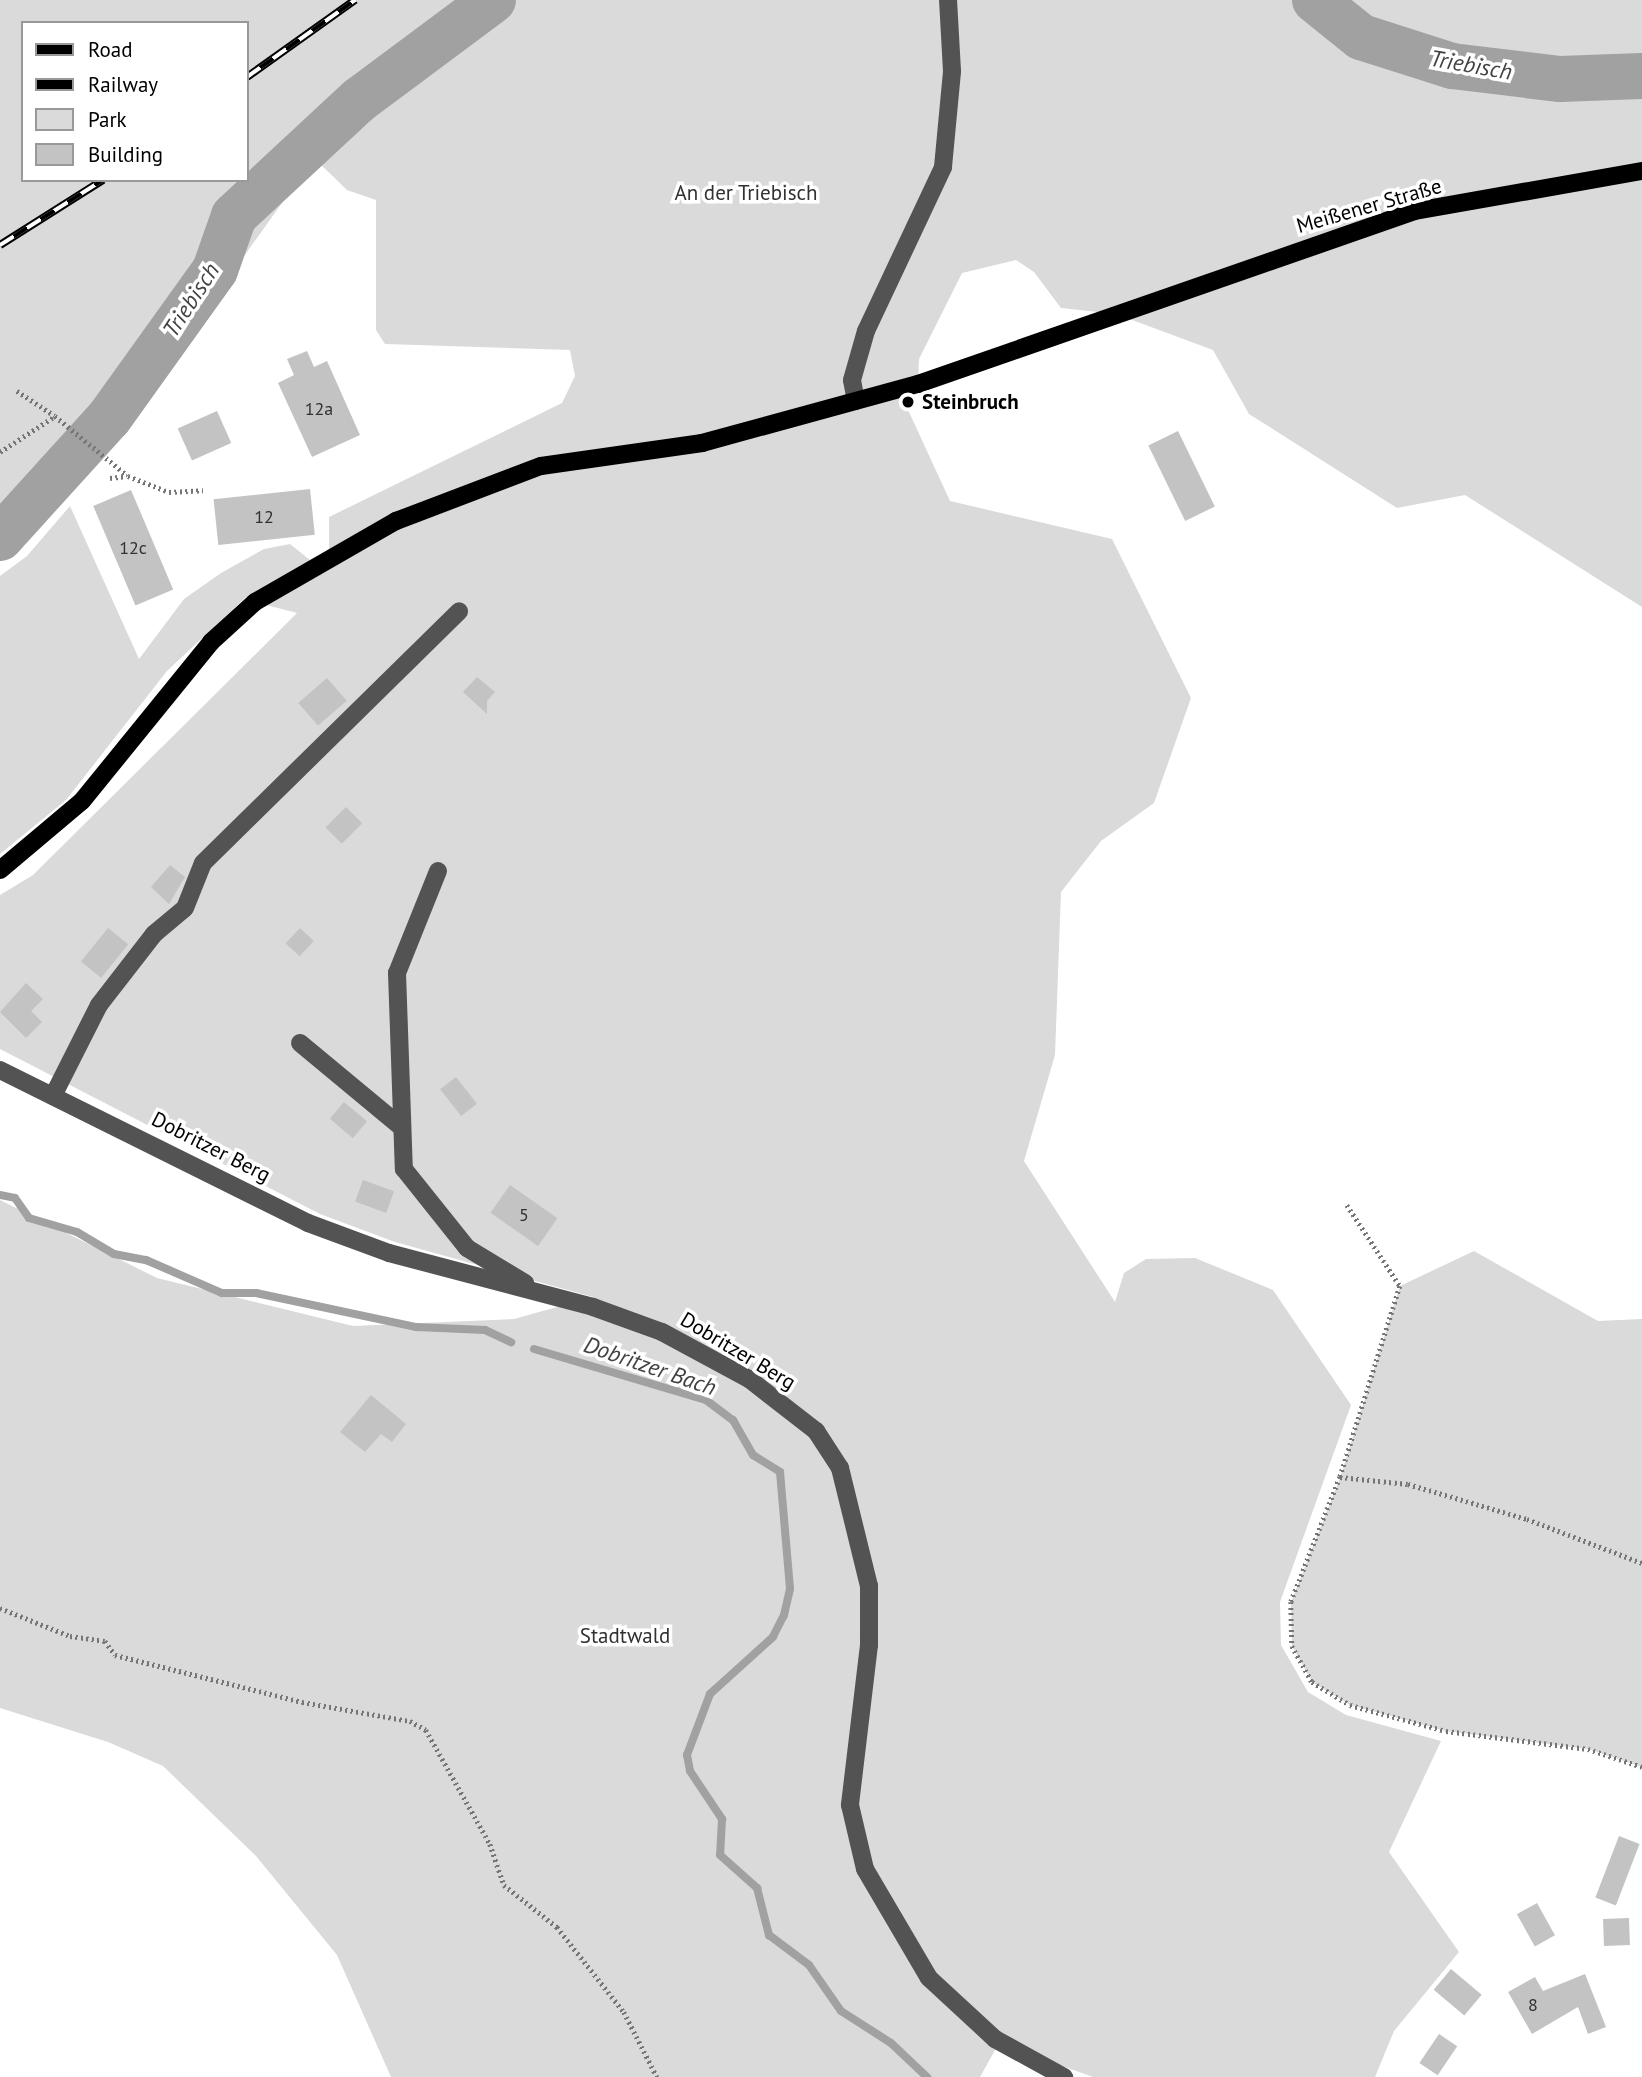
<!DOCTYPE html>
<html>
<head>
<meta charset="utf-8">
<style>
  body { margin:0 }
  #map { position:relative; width:1642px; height:2077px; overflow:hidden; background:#fff; font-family:"PT Sans",sans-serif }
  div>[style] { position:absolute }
  .green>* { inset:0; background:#dadada }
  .stream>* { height:8px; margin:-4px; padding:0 4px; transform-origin:4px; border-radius:4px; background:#a1a1a1 }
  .river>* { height:46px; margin:-23px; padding:0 23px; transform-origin:23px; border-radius:23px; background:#a1a1a1 }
  .building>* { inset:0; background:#c3c3c3; transform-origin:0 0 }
  .path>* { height:4.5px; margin-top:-2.25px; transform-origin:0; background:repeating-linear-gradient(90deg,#757575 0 2px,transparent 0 5.5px) }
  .minor>* { height:18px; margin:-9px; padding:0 9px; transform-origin:9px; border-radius:9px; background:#535353 }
  .major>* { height:18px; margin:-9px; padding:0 9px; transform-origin:9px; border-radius:9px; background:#000 }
  .rail>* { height:8px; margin-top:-4px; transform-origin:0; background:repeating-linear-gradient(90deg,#fff 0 16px,#000 0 32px); box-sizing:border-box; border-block:2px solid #000 }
  .dots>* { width:19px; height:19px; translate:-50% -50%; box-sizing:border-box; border:4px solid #fff; border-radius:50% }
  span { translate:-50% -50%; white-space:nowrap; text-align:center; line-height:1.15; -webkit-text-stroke:7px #fff; paint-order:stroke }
  .number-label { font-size:18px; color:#313131 }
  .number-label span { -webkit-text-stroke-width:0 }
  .park-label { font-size:21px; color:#313131 }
  .street-label { font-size:21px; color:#000 }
  .poi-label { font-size:21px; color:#000; font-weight:700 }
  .left { translate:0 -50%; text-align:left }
  .water-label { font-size:23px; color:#424242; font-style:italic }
  .legend { position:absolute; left:21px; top:21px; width:228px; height:161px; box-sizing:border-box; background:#fff; border:2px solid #999; margin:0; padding:9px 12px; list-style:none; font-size:21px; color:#000 }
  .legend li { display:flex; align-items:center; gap:14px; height:35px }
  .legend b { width:35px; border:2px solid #999 }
</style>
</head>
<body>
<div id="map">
  <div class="green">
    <div style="clip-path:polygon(evenodd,0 0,1642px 0,1642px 607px,1465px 495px,1397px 508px,1249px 414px,1213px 350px,1116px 314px,1061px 308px,1034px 272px,1016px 260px,962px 273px,919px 359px,918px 384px,898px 388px,950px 501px,1112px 539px,1191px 698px,1154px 803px,1101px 841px,1061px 892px,1055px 1055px,1024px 1161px,1115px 1302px,1124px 1273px,1146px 1259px,1195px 1258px,1273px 1290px,1351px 1405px,1280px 1602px,1281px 1645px,1308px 1692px,1346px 1715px,1441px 1741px,1389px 1852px,1459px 1952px,1394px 2031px,1375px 2077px,1093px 2077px,999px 2043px,980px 2077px,391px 2077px,337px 1955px,256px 1856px,163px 1766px,108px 1742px,0 1708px,0 1200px,157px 1278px,353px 1326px,514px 1319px,593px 1297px,395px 1242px,320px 1214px,0 1049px,0 895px,33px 875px,297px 613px,255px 602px,329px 557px,329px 517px,562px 403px,575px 376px,570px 350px,385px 344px,376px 330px,376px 200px,347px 190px,314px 158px,237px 266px,215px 270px,109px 418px,0 538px,0 0,23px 23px,247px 23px,247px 180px,23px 180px,23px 23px)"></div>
    <div style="clip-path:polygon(70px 506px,139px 659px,184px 599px,221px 573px,264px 549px,290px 544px,310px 560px,245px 598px,167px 671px,66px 800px,0 854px,0 576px,27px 556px)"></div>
    <div style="clip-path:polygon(1474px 1251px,1598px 1321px,1642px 1319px,1642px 1767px,1588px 1749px,1446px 1731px,1350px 1705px,1312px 1682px,1292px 1646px,1291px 1602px,1340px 1478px,1400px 1286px)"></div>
  </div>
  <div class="stream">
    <div style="left:0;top:1195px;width:15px;rotate:11deg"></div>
    <div style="left:15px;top:1198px;width:24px;rotate:55deg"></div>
    <div style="left:29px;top:1218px;width:50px;rotate:16.3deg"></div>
    <div style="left:77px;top:1232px;width:43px;rotate:30.7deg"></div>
    <div style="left:114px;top:1254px;width:33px;rotate:11deg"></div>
    <div style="left:146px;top:1260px;width:83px;rotate:23.5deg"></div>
    <div style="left:222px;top:1293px;width:34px"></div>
    <div style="left:256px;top:1293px;width:164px;rotate:12deg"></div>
    <div style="left:416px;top:1327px;width:69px;rotate:2.5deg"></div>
    <div style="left:485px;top:1330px;width:29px;rotate:25deg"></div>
    <div style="left:534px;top:1349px;width:179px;rotate:16.5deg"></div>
    <div style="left:706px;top:1400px;width:34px;rotate:37deg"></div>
    <div style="left:733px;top:1420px;width:40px;rotate:60.3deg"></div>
    <div style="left:753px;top:1455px;width:32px;rotate:32deg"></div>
    <div style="left:780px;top:1472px;width:117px;rotate:85.1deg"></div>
    <div style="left:790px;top:1589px;width:27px;rotate:103deg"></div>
    <div style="left:784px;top:1615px;width:25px;rotate:117deg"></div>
    <div style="left:773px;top:1637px;width:85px;rotate:137.9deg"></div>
    <div style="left:710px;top:1694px;width:65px;rotate:110.7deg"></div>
    <div style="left:687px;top:1755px;width:16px;rotate:79deg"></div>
    <div style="left:690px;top:1771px;width:58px;rotate:56.3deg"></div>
    <div style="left:722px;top:1819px;width:36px;rotate:93deg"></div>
    <div style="left:720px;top:1855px;width:50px;rotate:41.7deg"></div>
    <div style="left:757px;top:1888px;width:49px;rotate:75.7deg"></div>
    <div style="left:769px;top:1935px;width:50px;rotate:36.9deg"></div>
    <div style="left:809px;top:1965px;width:56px;rotate:55.2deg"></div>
    <div style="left:841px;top:2011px;width:59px;rotate:32.6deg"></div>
    <div style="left:891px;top:2043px;width:50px;rotate:43.4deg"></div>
  </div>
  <div class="river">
    <div style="left:1315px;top:0;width:59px;rotate:38.8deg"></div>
    <div style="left:1361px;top:37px;width:96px;rotate:17.7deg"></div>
    <div style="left:1452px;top:66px;width:109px;rotate:6.9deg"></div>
    <div style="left:1560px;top:79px;width:82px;rotate:-2.1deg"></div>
    <div style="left:0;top:538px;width:162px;rotate:-47.8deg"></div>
    <div style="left:109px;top:418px;width:182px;rotate:-54.4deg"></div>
    <div style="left:215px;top:270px;width:57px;rotate:-70.6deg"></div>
    <div style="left:234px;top:216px;width:171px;rotate:-42.9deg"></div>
    <div style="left:359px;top:100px;width:167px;rotate:-36.7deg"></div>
  </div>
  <div class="building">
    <div style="clip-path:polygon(307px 351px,314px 367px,327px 361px,360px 435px,312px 457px,278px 383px,294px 375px,287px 359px)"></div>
    <div style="left:217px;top:411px;width:35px;height:43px;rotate:66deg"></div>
    <div style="left:1178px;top:431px;width:84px;height:33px;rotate:64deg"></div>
    <div style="left:310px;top:489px;width:46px;height:97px;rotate:84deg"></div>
    <div style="left:131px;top:490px;width:108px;height:41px;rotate:67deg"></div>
    <div style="clip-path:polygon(477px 677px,495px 692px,487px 701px,487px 714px,463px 692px)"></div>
    <div style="left:327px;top:678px;width:30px;height:38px;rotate:49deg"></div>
    <div style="left:346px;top:807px;width:23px;height:29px;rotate:45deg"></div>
    <div style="clip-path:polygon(170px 865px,185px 877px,169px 904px,151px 887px)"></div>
    <div style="left:108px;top:928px;width:26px;height:43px;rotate:39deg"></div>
    <div style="left:300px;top:928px;width:19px;height:21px;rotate:43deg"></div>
    <div style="clip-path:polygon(26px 983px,43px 999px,31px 1011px,42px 1022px,26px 1038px,0 1012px)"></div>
    <div style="left:456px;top:1077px;width:34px;height:20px;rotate:52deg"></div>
    <div style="left:344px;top:1102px;width:30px;height:22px;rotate:40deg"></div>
    <div style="left:363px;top:1180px;width:33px;height:23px;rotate:20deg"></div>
    <div style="left:510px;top:1185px;width:58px;height:34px;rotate:35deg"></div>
    <div style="clip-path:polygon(371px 1395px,406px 1424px,392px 1442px,381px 1434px,365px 1452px,340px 1432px)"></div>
    <div style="left:1619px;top:1836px;width:22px;height:66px;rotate:21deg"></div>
    <div style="left:1537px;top:1903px;width:37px;height:23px;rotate:61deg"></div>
    <div style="left:1629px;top:1918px;width:27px;height:26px;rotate:88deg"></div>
    <div style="left:1451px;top:1969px;width:40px;height:27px;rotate:40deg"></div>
    <div style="clip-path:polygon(1585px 1974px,1606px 2027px,1588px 2034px,1578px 2007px,1532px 2034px,1508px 1992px,1535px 1977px,1543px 1991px)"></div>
    <div style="left:1439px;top:2034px;width:22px;height:35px;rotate:34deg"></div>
  </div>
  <div class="path">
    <div style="left:17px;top:391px;width:45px;rotate:33.3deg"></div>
    <div style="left:0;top:452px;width:66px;rotate:-33.2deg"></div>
    <div style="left:55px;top:416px;width:94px;rotate:39.4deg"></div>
    <div style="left:128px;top:476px;width:44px;rotate:21.3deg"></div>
    <div style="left:169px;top:492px;width:34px;rotate:-3deg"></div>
    <div style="left:110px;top:478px;width:17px;rotate:-7deg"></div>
    <div style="left:1347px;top:1205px;width:97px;rotate:56.8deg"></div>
    <div style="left:1400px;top:1286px;width:200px;rotate:107.4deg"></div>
    <div style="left:1340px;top:1477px;width:134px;rotate:111.4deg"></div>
    <div style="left:1291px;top:1602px;width:44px;rotate:88.7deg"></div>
    <div style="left:1292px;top:1646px;width:41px;rotate:60.9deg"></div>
    <div style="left:1312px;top:1682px;width:44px;rotate:31.2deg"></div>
    <div style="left:1350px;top:1705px;width:99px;rotate:15.2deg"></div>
    <div style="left:1446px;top:1731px;width:143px;rotate:7.2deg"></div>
    <div style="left:1588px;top:1749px;width:57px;rotate:18.4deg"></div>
    <div style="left:1340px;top:1477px;width:68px;rotate:5.9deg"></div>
    <div style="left:1408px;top:1484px;width:124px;rotate:16.4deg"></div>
    <div style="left:1527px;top:1519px;width:123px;rotate:20.9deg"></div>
    <div style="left:0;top:1608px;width:75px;rotate:21.8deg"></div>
    <div style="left:70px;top:1636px;width:35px;rotate:8deg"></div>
    <div style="left:105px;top:1641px;width:17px;rotate:54deg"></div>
    <div style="left:115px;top:1655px;width:193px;rotate:14.1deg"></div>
    <div style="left:302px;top:1702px;width:110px;rotate:10deg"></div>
    <div style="left:410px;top:1721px;width:18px;rotate:29deg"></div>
    <div style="left:426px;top:1730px;width:131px;rotate:60.7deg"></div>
    <div style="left:490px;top:1844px;width:43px;rotate:71.1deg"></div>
    <div style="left:504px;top:1885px;width:68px;rotate:38.4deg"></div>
    <div style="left:557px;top:1927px;width:108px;rotate:51.8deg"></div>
    <div style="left:624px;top:2012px;width:73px;rotate:63.1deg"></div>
  </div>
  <div class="minor">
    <div style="left:856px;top:401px;width:21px;rotate:-101deg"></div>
    <div style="left:852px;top:380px;width:51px;rotate:-74.1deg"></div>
    <div style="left:866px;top:331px;width:181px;rotate:-64.8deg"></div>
    <div style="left:943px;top:167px;width:96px;rotate:-84.6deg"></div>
    <div style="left:952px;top:71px;width:71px;rotate:-93.2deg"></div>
    <div style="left:438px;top:871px;width:110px;rotate:111.9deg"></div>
    <div style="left:397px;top:973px;width:196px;rotate:88deg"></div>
    <div style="left:404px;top:1169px;width:101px;rotate:51.4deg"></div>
    <div style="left:467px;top:1248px;width:68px;rotate:31.1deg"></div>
    <div style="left:300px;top:1043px;width:130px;rotate:39.7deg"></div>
    <div style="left:0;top:1070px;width:344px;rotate:26.4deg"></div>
    <div style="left:308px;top:1223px;width:86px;rotate:20.3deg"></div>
    <div style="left:389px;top:1253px;width:211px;rotate:14.8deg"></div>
    <div style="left:593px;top:1307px;width:73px;rotate:19.9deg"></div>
    <div style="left:662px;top:1332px;width:99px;rotate:28.4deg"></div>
    <div style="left:749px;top:1379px;width:85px;rotate:37.8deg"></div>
    <div style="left:816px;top:1431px;width:44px;rotate:57deg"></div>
    <div style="left:840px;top:1468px;width:122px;rotate:76.2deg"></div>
    <div style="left:869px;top:1586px;width:59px;rotate:90deg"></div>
    <div style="left:869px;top:1645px;width:161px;rotate:96.8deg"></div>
    <div style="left:850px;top:1805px;width:66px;rotate:76.8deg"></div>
    <div style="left:865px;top:1869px;width:126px;rotate:59.6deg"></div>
    <div style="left:929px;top:1978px;width:90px;rotate:42.7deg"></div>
    <div style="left:995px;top:2039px;width:79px;rotate:28.8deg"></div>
    <div style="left:53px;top:1096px;width:102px;rotate:-63.2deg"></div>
    <div style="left:99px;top:1005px;width:90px;rotate:-52.2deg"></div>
    <div style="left:154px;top:934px;width:40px;rotate:-40deg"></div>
    <div style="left:185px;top:908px;width:48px;rotate:-68.2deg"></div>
    <div style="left:203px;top:863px;width:359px;rotate:-44.5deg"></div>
  </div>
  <div class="major">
    <div style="left:0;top:870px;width:107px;rotate:-40.1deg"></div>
    <div style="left:82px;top:801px;width:205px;rotate:-50.9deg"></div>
    <div style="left:211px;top:642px;width:59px;rotate:-42.3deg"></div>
    <div style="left:255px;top:602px;width:163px;rotate:-29.9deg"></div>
    <div style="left:396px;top:521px;width:155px;rotate:-20.8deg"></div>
    <div style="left:541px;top:466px;width:163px;rotate:-8.1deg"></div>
    <div style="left:702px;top:443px;width:224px;rotate:-15.3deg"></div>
    <div style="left:918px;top:384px;width:526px;rotate:-19.19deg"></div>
    <div style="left:1415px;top:211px;width:230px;rotate:-10deg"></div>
  </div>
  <div class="rail">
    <div style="left:247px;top:77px;width:133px;rotate:-35.5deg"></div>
    <div style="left:0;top:245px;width:122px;rotate:-32.3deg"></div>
  </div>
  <div class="dots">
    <div style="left:908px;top:402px;background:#000"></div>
  </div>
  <div class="number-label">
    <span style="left:319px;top:409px">12a</span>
    <span style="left:264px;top:517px">12</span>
    <span style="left:133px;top:548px">12c</span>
    <span style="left:524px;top:1215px">5</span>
    <span style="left:1533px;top:2005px">8</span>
  </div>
  <div class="park-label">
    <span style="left:746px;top:193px">An der Triebisch</span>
    <span style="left:625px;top:1636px">Stadtwald</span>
  </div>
  <div class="street-label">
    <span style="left:1369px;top:206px;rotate:-16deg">Meißener Straße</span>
    <span style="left:211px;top:1147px;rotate:27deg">Dobritzer Berg</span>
    <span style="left:738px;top:1351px;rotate:31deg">Dobritzer Berg</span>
  </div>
  <div class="poi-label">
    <span class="left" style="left:922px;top:402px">Steinbruch</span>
  </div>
  <div class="water-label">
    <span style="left:1471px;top:65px;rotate:10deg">Triebisch</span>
    <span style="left:191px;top:300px;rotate:-57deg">Triebisch</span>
    <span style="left:650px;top:1366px;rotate:19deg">Dobritzer Bach</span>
  </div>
  <ul class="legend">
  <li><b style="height:9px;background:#000"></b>Road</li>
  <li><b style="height:9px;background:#000"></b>Railway</li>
  <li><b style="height:19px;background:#dadada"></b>Park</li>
  <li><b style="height:19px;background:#c3c3c3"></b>Building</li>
  </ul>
</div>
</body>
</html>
